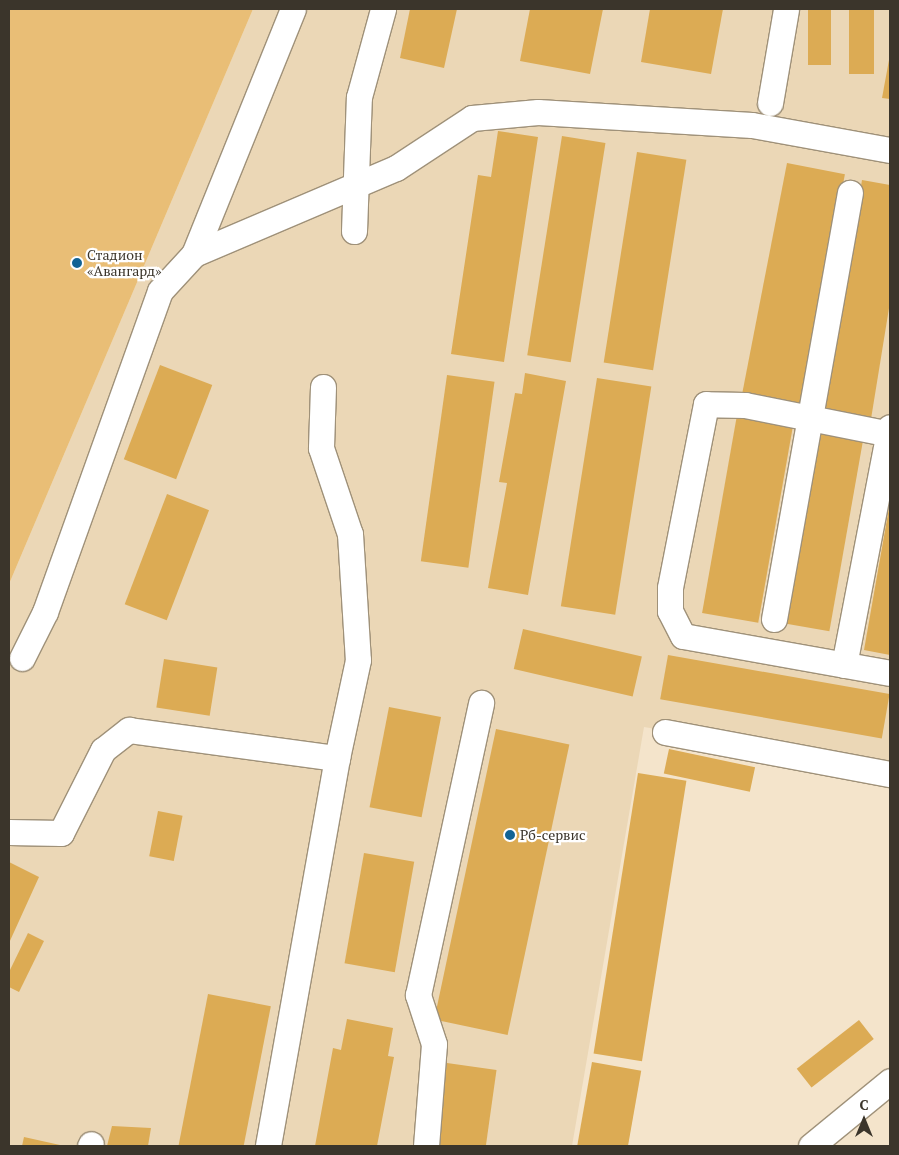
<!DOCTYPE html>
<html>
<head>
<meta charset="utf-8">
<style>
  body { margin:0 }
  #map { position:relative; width:899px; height:1155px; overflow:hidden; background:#f4e4cb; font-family:"PT Serif",serif }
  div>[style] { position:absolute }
  .built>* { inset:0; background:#ebd7b6 }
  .green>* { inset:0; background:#e9be76 }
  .building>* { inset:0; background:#dcab54; transform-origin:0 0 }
  .roads { filter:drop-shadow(1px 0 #9f9179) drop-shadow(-1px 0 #9f9179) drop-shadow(0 1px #9f9179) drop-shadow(0 -1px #9f9179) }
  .minor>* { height:25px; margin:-12.5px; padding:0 12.5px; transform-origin:12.5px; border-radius:12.5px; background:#fff }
  .dots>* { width:14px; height:14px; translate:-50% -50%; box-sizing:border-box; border:2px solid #fff; border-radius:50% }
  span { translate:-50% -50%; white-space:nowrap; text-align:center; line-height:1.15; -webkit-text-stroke:4.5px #fff; paint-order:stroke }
  .poi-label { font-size:14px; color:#3b352b }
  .left { translate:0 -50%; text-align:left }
  .frame { position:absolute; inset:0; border:10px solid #3b352b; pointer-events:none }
  .north { position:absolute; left:839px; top:1095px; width:50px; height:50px; -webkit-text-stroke:4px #fff; paint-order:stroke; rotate:0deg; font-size:14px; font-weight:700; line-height:20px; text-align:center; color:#3b352b }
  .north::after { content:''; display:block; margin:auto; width:18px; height:22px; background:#3b352b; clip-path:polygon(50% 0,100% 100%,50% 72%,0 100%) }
</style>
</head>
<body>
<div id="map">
  <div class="built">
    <div style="clip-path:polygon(253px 9px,890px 9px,890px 769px,644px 727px,572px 1146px,9px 1146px,9px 584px)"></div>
  </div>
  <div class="green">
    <div style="clip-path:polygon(9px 9px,253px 9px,9px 584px)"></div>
  </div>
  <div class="building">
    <div style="clip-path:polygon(410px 9px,457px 9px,444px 68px,400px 58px)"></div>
    <div style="clip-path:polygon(530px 9px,603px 9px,590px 74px,520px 61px)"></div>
    <div style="clip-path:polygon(650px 9px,723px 9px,711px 74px,641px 62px)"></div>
    <div style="left:808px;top:9px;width:23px;height:56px"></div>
    <div style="left:849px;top:9px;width:25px;height:65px"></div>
    <div style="clip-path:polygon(889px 60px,890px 61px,890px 99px,882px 98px)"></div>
    <div style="clip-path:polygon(498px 131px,538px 137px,504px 362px,451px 354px,478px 175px,491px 177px)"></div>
    <div style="left:562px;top:136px;width:44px;height:222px;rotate:9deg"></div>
    <div style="left:637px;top:152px;width:50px;height:213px;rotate:9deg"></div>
    <div style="left:787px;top:163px;width:59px;height:238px;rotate:11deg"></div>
    <div style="clip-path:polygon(862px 180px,890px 185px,890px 302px,871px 419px,824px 412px)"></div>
    <div style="left:160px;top:365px;width:56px;height:101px;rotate:21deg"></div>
    <div style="clip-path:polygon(525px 373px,566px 381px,528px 595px,488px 588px,507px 483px,499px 482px,515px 393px,522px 394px)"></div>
    <div style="left:447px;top:375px;width:48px;height:188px;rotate:8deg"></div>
    <div style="left:597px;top:378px;width:55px;height:231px;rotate:9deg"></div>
    <div style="left:737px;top:415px;width:57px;height:201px;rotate:10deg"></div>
    <div style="left:817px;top:425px;width:48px;height:201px;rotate:10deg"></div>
    <div style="left:167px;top:494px;width:45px;height:118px;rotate:21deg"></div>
    <div style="clip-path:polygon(889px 508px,890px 508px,890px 655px,864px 650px)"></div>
    <div style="left:523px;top:629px;width:122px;height:41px;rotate:13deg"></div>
    <div style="left:668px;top:655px;width:225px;height:45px;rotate:10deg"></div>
    <div style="left:164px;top:659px;width:54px;height:49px;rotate:9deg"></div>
    <div style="left:389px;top:707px;width:53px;height:102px;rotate:11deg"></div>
    <div style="left:496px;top:729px;width:75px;height:297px;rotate:12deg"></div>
    <div style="left:669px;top:749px;width:88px;height:25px;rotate:12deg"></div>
    <div style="left:638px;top:773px;width:49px;height:284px;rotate:9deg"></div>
    <div style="left:158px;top:811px;width:25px;height:46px;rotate:11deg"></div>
    <div style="left:364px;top:853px;width:51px;height:112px;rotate:10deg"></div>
    <div style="clip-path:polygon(9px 862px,39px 877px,9px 943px)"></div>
    <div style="clip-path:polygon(28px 933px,44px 941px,19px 992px,9px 987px,9px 972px)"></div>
    <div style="left:208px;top:994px;width:64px;height:155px;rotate:11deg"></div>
    <div style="clip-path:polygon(347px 1019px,393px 1028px,388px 1056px,394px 1057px,377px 1146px,315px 1146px,333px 1048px,341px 1050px)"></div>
    <div style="left:859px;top:1020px;width:24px;height:79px;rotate:52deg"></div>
    <div style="left:592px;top:1062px;width:50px;height:85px;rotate:10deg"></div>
    <div style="left:447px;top:1063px;width:50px;height:84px;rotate:8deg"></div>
    <div style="clip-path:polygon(112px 1126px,151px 1128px,148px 1146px,107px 1146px)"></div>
    <div style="clip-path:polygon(24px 1137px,60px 1145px,60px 1146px,22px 1146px)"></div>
  </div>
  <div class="roads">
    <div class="minor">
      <div style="left:770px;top:103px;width:95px;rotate:-80.3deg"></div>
      <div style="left:354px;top:231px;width:134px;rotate:-87.9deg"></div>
      <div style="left:359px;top:97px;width:91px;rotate:-74.7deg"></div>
      <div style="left:194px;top:254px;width:264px;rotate:-68deg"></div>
      <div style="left:323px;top:387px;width:61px;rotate:91.9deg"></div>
      <div style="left:321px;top:448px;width:91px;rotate:71.4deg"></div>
      <div style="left:350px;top:534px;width:126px;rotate:86.4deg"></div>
      <div style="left:358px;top:660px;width:100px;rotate:102.1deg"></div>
      <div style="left:890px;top:434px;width:148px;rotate:-168.7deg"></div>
      <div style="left:745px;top:405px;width:39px;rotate:-179deg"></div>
      <div style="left:706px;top:404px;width:187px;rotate:101.1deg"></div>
      <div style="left:670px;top:588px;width:23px;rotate:90deg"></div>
      <div style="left:670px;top:611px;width:28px;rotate:63deg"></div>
      <div style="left:683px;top:636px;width:210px;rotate:10.1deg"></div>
      <div style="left:774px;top:619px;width:433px;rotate:-79.9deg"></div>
      <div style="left:22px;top:658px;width:51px;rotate:-63.4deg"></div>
      <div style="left:45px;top:612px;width:341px;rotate:-70.3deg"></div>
      <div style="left:160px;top:291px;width:50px;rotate:-47.4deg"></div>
      <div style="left:194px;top:254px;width:220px;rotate:-23.1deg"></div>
      <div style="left:396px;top:168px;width:91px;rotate:-33.3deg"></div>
      <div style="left:472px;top:118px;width:66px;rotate:-5.2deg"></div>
      <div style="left:538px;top:112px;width:214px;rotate:3.5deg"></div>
      <div style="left:752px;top:125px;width:140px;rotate:10.3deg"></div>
      <div style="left:844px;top:665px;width:242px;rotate:-79.1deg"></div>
      <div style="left:665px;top:732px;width:229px;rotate:10.6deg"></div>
      <div style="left:9px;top:832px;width:52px;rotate:1.1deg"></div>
      <div style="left:61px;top:833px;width:93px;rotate:-63.2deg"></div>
      <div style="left:103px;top:750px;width:33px;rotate:-38deg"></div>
      <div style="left:129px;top:730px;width:210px;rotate:7.7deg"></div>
      <div style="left:337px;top:758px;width:394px;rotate:100.1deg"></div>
      <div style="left:90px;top:1146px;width:2px;rotate:-63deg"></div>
      <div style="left:426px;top:1146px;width:102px;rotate:-85.5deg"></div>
      <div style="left:434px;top:1044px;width:52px;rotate:-108.1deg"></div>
      <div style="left:418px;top:995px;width:299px;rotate:-77.8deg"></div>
      <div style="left:811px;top:1146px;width:102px;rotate:-39.4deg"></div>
    </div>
  </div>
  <div class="dots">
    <div style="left:77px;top:263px;background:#126395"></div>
    <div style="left:510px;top:835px;background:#126395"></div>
  </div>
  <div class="poi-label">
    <span class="left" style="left:87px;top:263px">Стадион<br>«Авангард»</span>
    <span class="left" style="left:520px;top:835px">Рб-сервис</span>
  </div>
  <div class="frame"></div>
  <div class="north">С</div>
</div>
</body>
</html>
